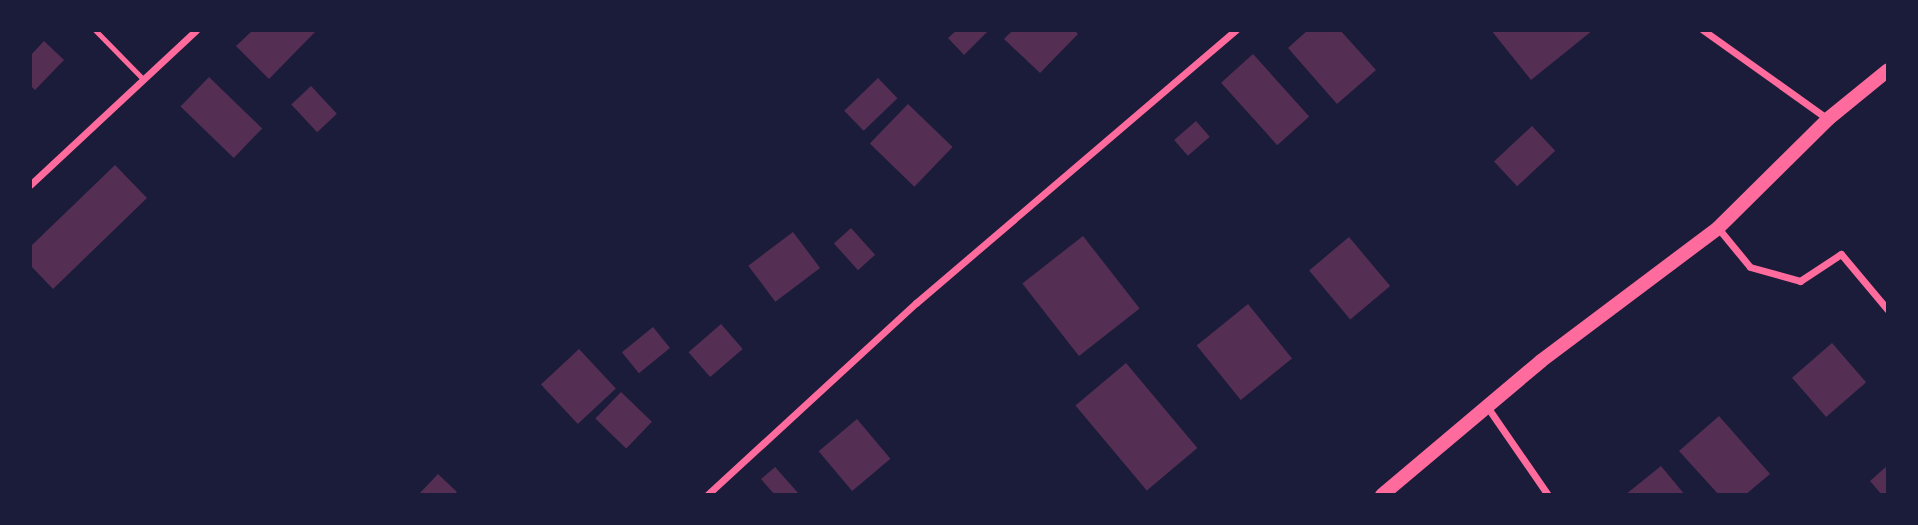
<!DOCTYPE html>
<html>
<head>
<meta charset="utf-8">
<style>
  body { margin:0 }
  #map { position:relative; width:1918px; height:525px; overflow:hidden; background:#1b1b3a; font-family:"Golos Text",sans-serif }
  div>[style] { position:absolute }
  .building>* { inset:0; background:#542f53; transform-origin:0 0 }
  .service>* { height:5px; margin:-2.5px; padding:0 2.5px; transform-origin:2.5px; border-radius:2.5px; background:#ff6b9d }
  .minor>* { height:7px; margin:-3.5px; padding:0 3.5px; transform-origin:3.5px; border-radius:3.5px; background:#ff6b9d }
  .secondary>* { height:14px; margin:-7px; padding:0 7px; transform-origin:7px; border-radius:7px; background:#ff6b9d }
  span { translate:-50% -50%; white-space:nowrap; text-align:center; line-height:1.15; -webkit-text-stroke:5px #1b1b3a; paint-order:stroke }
  .frame { position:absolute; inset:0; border:32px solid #1b1b3a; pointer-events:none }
</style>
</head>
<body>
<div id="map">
  <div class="building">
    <div style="clip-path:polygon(253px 30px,312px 30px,315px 32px,269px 79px,236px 46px)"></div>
    <div style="clip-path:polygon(957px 30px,987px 30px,988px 31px,964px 55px,948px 38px)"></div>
    <div style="clip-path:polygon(1013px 30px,1074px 30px,1078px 34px,1040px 73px,1004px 39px)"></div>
    <div style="clip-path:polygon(1308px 30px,1340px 30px,1376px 70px,1337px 104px,1288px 48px)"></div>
    <div style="clip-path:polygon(1491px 30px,1593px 30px,1531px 80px)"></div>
    <div style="clip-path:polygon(44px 41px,64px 60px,35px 90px,30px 85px,30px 56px)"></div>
    <div style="left:1253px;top:54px;width:84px;height:43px;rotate:48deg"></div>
    <div style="left:209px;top:77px;width:74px;height:41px;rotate:44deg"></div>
    <div style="left:878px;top:78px;width:28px;height:47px;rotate:46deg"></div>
    <div style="left:311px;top:86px;width:38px;height:27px;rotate:47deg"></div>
    <div style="left:908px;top:104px;width:62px;height:55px;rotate:44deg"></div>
    <div style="left:1196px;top:121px;width:21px;height:29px;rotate:49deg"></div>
    <div style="left:1532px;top:126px;width:34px;height:52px;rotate:47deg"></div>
    <div style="clip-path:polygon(115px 165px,147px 198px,53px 289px,30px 265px,30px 247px)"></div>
    <div style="left:851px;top:228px;width:36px;height:23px;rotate:48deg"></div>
    <div style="left:793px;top:232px;width:45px;height:56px;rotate:53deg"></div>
    <div style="left:1083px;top:236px;width:92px;height:77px;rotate:52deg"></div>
    <div style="left:1349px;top:237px;width:64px;height:52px;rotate:50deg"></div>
    <div style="left:1248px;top:304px;width:70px;height:66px;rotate:51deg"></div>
    <div style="left:721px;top:324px;width:33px;height:43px;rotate:49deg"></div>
    <div style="left:653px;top:327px;width:27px;height:40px;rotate:51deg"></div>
    <div style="left:1832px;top:343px;width:52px;height:53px;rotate:49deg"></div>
    <div style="left:579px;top:349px;width:54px;height:52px;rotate:47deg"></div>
    <div style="left:1126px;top:363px;width:111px;height:66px;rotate:50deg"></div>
    <div style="left:621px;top:392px;width:43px;height:37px;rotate:44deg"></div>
    <div style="clip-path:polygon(1719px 416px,1770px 474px,1745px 495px,1719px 495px,1679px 451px)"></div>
    <div style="left:857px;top:419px;width:52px;height:50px;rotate:50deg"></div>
    <div style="clip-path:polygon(1888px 465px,1888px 495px,1882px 495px,1870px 481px)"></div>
    <div style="clip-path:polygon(1661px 466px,1685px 495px,1625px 495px)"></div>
    <div style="clip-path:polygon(775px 467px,799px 494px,798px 495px,775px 495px,761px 479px)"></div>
    <div style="clip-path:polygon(438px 474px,457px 492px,453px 495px,418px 495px)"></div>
  </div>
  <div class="service">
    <div style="left:95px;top:30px;width:69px;rotate:45.6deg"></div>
  </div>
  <div class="minor">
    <div style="left:1703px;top:30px;width:153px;rotate:35.5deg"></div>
    <div style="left:30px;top:185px;width:227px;rotate:-43deg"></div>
    <div style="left:1718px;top:228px;width:50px;rotate:50.6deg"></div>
    <div style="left:1750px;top:267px;width:52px;rotate:15.6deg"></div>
    <div style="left:1800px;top:281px;width:49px;rotate:-33.4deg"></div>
    <div style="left:1841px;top:254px;width:73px;rotate:50deg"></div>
    <div style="left:1488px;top:408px;width:106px;rotate:55.4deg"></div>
    <div style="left:707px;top:495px;width:284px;rotate:-42.6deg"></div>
    <div style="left:916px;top:303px;width:421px;rotate:-40.5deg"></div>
  </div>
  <div class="secondary">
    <div style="left:1382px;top:495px;width:208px;rotate:-40.1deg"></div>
    <div style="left:1541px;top:361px;width:221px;rotate:-36.9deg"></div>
    <div style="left:1718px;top:228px;width:155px;rotate:-44.7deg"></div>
    <div style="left:1828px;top:119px;width:77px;rotate:-39.2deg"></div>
  </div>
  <div class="frame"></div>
</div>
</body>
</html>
